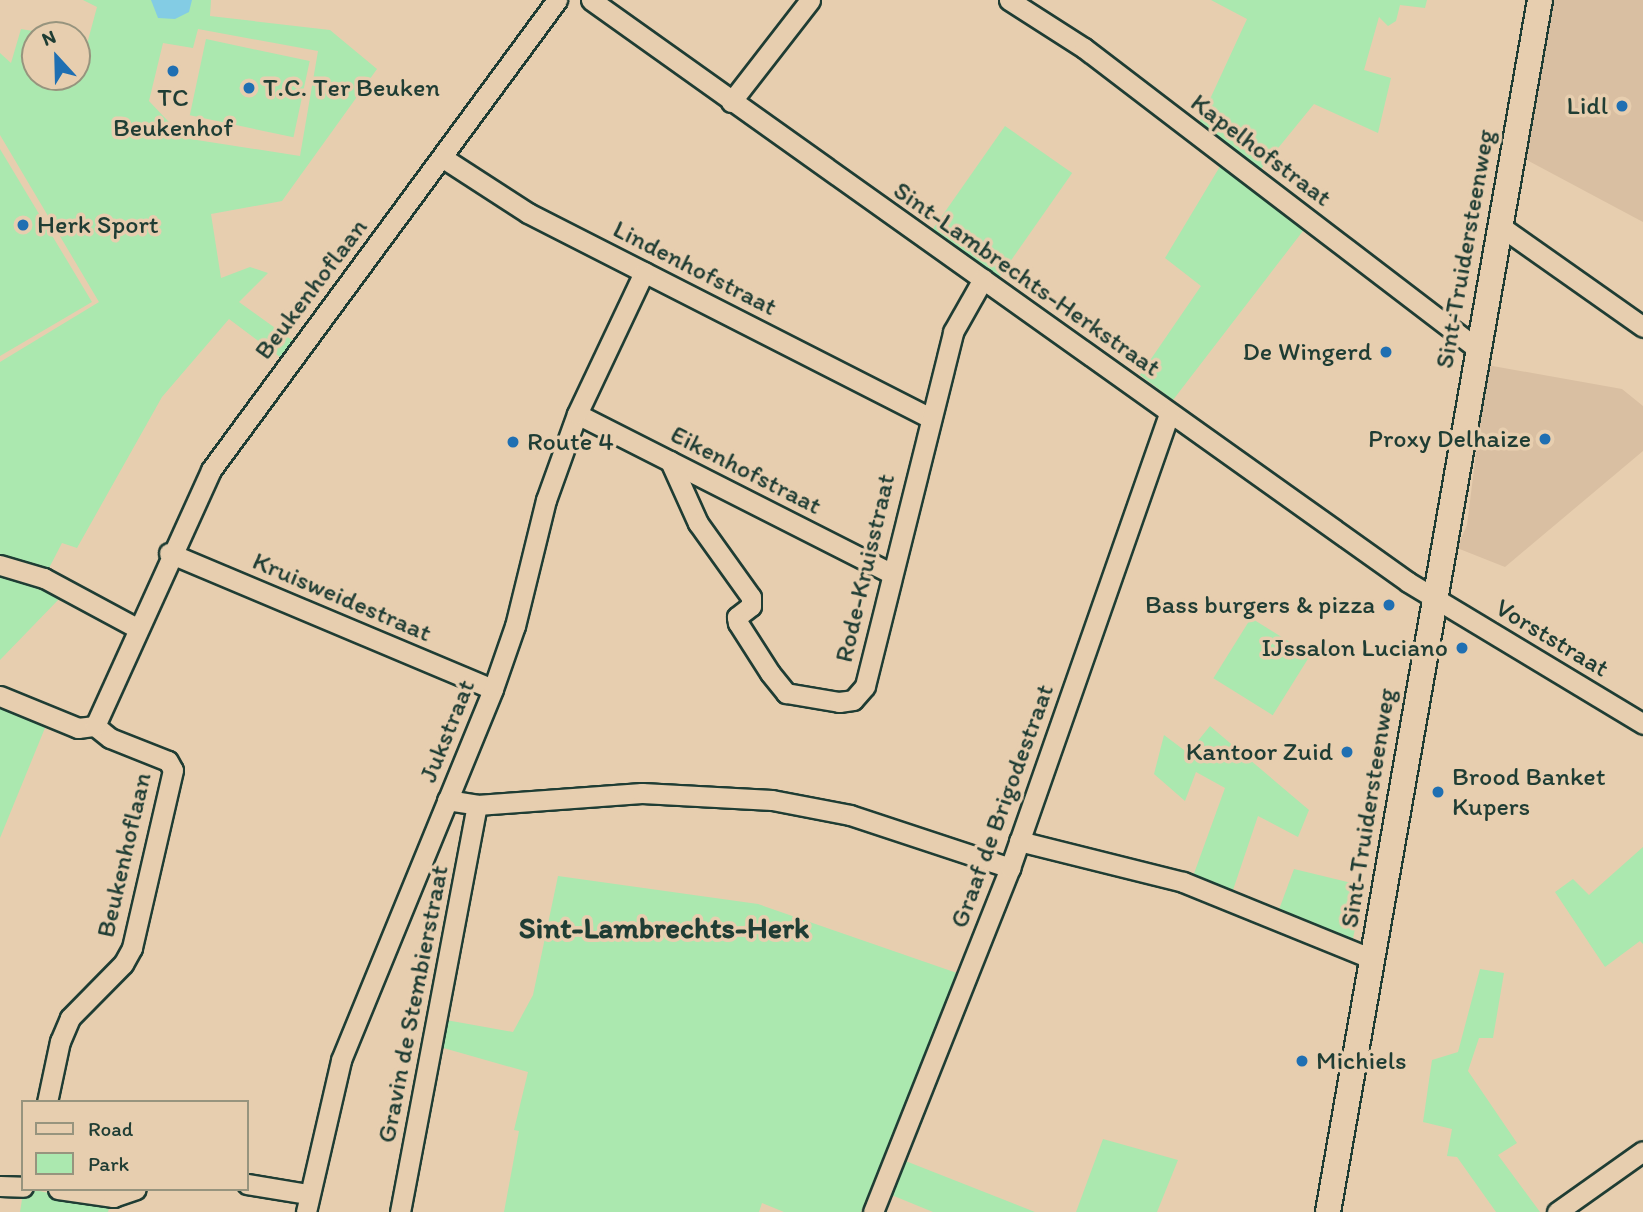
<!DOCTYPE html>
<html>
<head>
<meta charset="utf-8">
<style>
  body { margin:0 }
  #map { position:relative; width:1643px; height:1212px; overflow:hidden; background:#e7ceaf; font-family:Itim,sans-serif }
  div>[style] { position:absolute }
  .built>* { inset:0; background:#d9bfa2 }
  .green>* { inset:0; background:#abe8af; transform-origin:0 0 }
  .water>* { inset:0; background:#83cce4 }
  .roads { filter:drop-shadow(2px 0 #1f3d34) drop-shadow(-2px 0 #1f3d34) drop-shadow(0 2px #1f3d34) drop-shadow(0 -2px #1f3d34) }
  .minor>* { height:19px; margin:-9.5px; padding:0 9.5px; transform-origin:9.5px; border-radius:9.5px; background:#e7ceaf }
  .major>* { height:24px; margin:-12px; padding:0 12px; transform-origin:12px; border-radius:12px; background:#e7ceaf }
  .dots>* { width:19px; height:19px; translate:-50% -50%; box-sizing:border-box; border:4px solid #e7ceaf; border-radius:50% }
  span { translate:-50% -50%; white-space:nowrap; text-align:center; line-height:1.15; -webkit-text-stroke:7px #e7ceaf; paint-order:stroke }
  .poi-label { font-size:26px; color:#1f3d34 }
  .left { translate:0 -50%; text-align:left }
  .right { translate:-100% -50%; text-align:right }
  .street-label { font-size:26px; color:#1f3d34 }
  .quarter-label { font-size:30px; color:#1f3d34; font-weight:700 }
  .legend { position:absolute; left:21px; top:1100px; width:228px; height:91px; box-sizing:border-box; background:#e7ceaf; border:2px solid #97947e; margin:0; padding:9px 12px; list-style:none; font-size:21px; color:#1f3d34 }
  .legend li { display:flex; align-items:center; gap:14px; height:35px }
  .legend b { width:35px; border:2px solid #97947e }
  .north { position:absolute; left:21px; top:21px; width:70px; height:70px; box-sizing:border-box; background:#e7ceaf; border:2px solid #97947e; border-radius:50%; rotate:338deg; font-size:19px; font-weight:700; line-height:28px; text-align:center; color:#1f3d34 }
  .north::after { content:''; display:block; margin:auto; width:24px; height:32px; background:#1f6fb2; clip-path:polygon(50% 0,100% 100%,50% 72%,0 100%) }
</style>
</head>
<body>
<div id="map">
  <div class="built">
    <div style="clip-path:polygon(1551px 0,1643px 0,1643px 222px,1523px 158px)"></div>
    <div style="clip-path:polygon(1487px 365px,1622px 389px,1643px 406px,1643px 451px,1505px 567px,1457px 548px,1467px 525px)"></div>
  </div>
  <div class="green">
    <div style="clip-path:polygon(evenodd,83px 0,211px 0,210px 16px,330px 30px,377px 69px,282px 201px,211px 214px,221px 278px,250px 267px,268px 273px,239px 302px,296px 343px,284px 360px,229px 319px,162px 397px,77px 548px,62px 543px,47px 572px,0 558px,0 362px,99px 302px,0 135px,0 53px,11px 63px,21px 29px,50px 34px,35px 35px,35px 77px,77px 77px,77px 40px,87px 44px,97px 7px,83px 0,198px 29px,318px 51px,300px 156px,184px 138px,149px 101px,163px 43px,193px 48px,198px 29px)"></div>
    <div style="clip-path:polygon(1211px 0,1427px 0,1425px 8px,1400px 5px,1396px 21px,1388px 26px,1379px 17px,1364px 70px,1391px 78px,1378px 133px,1314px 104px,1257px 174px,1198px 125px,1247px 19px)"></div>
    <div style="left:206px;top:39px;width:106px;height:78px;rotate:12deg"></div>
    <div style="left:1005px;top:126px;width:82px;height:129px;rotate:35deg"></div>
    <div style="clip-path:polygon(0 149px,92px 302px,0 356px)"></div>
    <div style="clip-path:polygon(1222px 163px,1306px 227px,1173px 400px,1140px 375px,1201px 286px,1165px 258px)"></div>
    <div style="clip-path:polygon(0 569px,39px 580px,60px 598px,0 660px)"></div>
    <div style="left:1251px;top:618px;width:70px;height:71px;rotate:32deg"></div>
    <div style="clip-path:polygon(6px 706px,47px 723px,0 838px,0 709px)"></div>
    <div style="clip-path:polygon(1210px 726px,1309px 810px,1298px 837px,1258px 816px,1233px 890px,1192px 879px,1225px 788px,1196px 772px,1185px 801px,1154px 774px,1164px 735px,1188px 753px)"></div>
    <div style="clip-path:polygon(1643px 847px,1643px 944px,1640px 941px,1605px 967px,1555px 892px,1573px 879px,1589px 895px)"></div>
    <div style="clip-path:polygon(1294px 869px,1364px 886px,1352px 943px,1277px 915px)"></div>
    <div style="clip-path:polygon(558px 876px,758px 904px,957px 973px,861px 1212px,784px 1212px,762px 1203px,759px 1212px,504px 1212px,519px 1131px,514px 1130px,528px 1072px,440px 1047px,446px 1020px,513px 1032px,533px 995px)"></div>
    <div style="clip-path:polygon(1480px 969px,1504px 973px,1493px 1038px,1479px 1038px,1468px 1071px,1517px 1143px,1498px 1155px,1540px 1212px,1496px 1212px,1457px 1157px,1447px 1156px,1452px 1129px,1423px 1122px,1432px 1060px,1458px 1052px)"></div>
    <div style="clip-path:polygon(1103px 1139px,1178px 1160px,1157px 1212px,1076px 1212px)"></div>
    <div style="clip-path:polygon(903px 1160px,1035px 1212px,933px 1212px,889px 1194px)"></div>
    <div style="clip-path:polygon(34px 1190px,110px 1205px,108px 1212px,20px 1212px,23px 1193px)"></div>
  </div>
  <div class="water">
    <div style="clip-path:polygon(151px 0,192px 0,189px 12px,175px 19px,158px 18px)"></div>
  </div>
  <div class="roads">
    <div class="minor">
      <div style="left:591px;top:0;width:1003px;rotate:35.46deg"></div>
      <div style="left:1408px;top:582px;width:275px;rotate:31.1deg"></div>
      <div style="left:1009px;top:0;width:89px;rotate:32.6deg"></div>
      <div style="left:1084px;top:48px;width:494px;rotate:37.4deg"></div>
      <div style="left:731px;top:102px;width:129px;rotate:-52.2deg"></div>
      <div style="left:443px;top:158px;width:101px;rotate:32.9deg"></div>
      <div style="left:528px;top:213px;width:450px;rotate:27deg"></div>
      <div style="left:1500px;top:226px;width:175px;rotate:35.2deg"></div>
      <div style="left:577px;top:414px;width:351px;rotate:26.9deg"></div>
      <div style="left:670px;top:461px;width:68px;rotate:65.7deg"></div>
      <div style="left:698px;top:523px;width:91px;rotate:54.4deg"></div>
      <div style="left:751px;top:597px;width:9px;rotate:90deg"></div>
      <div style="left:751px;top:606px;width:18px;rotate:142deg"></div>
      <div style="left:737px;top:617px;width:6px;rotate:81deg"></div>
      <div style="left:738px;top:623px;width:59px;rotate:57.4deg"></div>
      <div style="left:770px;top:673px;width:26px;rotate:51deg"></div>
      <div style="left:786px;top:693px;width:54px;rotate:9.6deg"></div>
      <div style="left:839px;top:702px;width:14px;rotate:-8deg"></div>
      <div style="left:853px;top:700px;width:18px;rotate:-49deg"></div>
      <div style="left:865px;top:686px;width:365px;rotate:-76deg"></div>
      <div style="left:953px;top:332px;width:61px;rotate:-60.5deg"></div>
      <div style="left:169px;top:553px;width:351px;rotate:22.8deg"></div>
      <div style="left:0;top:565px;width:46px;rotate:16.5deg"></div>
      <div style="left:44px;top:578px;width:106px;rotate:28.3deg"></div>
      <div style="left:0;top:696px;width:84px;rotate:22.3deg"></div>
      <div style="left:78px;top:728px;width:17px;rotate:-7deg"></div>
      <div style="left:95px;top:726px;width:19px;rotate:39deg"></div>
      <div style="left:110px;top:738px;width:62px;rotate:21.6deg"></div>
      <div style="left:168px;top:761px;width:10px;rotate:61deg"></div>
      <div style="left:173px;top:770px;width:183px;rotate:103deg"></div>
      <div style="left:132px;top:948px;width:18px;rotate:119deg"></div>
      <div style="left:123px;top:964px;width:76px;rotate:134.5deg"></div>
      <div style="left:70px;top:1018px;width:25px;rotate:113deg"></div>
      <div style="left:60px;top:1041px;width:62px;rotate:102deg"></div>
      <div style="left:95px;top:726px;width:281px;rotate:-65.6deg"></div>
      <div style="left:211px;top:470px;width:584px;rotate:-53.64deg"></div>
      <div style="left:447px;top:800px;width:30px;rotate:9deg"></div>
      <div style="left:477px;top:805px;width:165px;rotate:-4.2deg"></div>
      <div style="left:642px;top:793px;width:130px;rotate:3.1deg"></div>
      <div style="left:772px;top:800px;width:79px;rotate:10.9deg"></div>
      <div style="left:850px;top:815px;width:169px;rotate:18.3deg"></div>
      <div style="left:1019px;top:841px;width:169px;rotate:14deg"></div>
      <div style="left:1183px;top:882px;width:205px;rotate:22.1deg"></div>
      <div style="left:247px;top:1184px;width:62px;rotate:9.3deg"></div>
      <div style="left:0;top:1186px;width:23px;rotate:2deg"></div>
      <div style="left:58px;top:1189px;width:56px;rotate:8.3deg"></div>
      <div style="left:113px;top:1197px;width:24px;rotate:-19deg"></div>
      <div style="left:306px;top:1212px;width:156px;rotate:-77deg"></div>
      <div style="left:341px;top:1060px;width:401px;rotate:-67.7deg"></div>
      <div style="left:493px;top:689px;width:67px;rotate:-70.8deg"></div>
      <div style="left:515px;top:626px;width:130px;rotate:-76.2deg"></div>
      <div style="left:546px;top:500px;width:91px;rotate:-70.2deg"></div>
      <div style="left:577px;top:414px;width:157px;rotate:-64.7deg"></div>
      <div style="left:400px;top:1212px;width:414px;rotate:-79.3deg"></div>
      <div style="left:873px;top:1212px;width:370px;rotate:-68.3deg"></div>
      <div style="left:1010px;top:868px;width:482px;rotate:-70.7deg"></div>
      <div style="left:1557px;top:1212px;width:105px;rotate:-35.3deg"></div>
    </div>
    <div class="major">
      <div style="left:1328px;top:1212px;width:1230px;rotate:-80.08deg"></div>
    </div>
  </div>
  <div class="dots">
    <div style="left:173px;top:71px;background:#1f6fb2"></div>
    <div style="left:249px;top:88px;background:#1f6fb2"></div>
    <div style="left:1622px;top:106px;background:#1f6fb2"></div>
    <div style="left:23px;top:225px;background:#1f6fb2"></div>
    <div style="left:1386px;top:352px;background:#1f6fb2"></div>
    <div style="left:1545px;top:439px;background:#1f6fb2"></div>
    <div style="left:513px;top:442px;background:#1f6fb2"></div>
    <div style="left:1389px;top:605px;background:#1f6fb2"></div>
    <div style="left:1462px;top:648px;background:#1f6fb2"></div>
    <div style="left:1347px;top:752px;background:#1f6fb2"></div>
    <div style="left:1438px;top:792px;background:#1f6fb2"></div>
    <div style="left:1302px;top:1061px;background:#1f6fb2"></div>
  </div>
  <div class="poi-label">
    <span class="left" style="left:263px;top:88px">T.C. Ter Beuken</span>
    <span style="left:173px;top:113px">TC<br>Beukenhof</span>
    <span class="right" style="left:1608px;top:106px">Lidl</span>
    <span class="left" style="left:37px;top:225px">Herk Sport</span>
    <span class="right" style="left:1372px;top:352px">De Wingerd</span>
    <span class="right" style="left:1531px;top:439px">Proxy Delhaize</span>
    <span class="left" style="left:527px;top:442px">Route 4</span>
    <span class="right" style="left:1375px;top:605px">Bass burgers &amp; pizza</span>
    <span class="right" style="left:1448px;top:648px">IJssalon Luciano</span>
    <span class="right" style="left:1333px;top:752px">Kantoor Zuid</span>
    <span class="left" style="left:1452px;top:792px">Brood Banket<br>Kupers</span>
    <span class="left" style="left:1316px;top:1061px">Michiels</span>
  </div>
  <div class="street-label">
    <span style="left:1261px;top:150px;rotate:37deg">Kapelhofstraat</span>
    <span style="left:1465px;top:249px;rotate:-80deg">Sint-Truidersteenweg</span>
    <span style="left:695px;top:268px;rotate:27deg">Lindenhofstraat</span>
    <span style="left:1027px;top:279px;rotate:35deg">Sint-Lambrechts-Herkstraat</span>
    <span style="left:311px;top:289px;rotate:-53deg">Beukenhoflaan</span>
    <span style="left:746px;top:470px;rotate:27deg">Eikenhofstraat</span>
    <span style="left:865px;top:568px;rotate:-77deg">Rode-Kruisstraat</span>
    <span style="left:342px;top:597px;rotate:23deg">Kruisweidestraat</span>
    <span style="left:1552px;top:638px;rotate:31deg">Vorststraat</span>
    <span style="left:447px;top:731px;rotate:-68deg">Jukstraat</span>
    <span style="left:1002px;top:806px;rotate:-70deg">Graaf de Brigodestraat</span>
    <span style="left:1368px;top:808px;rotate:-81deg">Sint-Truidersteenweg</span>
    <span style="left:124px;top:855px;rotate:-77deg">Beukenhoflaan</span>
    <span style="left:413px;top:1004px;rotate:-79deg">Gravin de Stembierstraat</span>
  </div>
  <div class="quarter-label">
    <span style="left:664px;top:928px">Sint-Lambrechts-Herk</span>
  </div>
  <ul class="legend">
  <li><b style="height:9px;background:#e7ceaf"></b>Road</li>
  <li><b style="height:19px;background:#abe8af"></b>Park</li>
  </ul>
  <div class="north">N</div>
</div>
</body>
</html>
